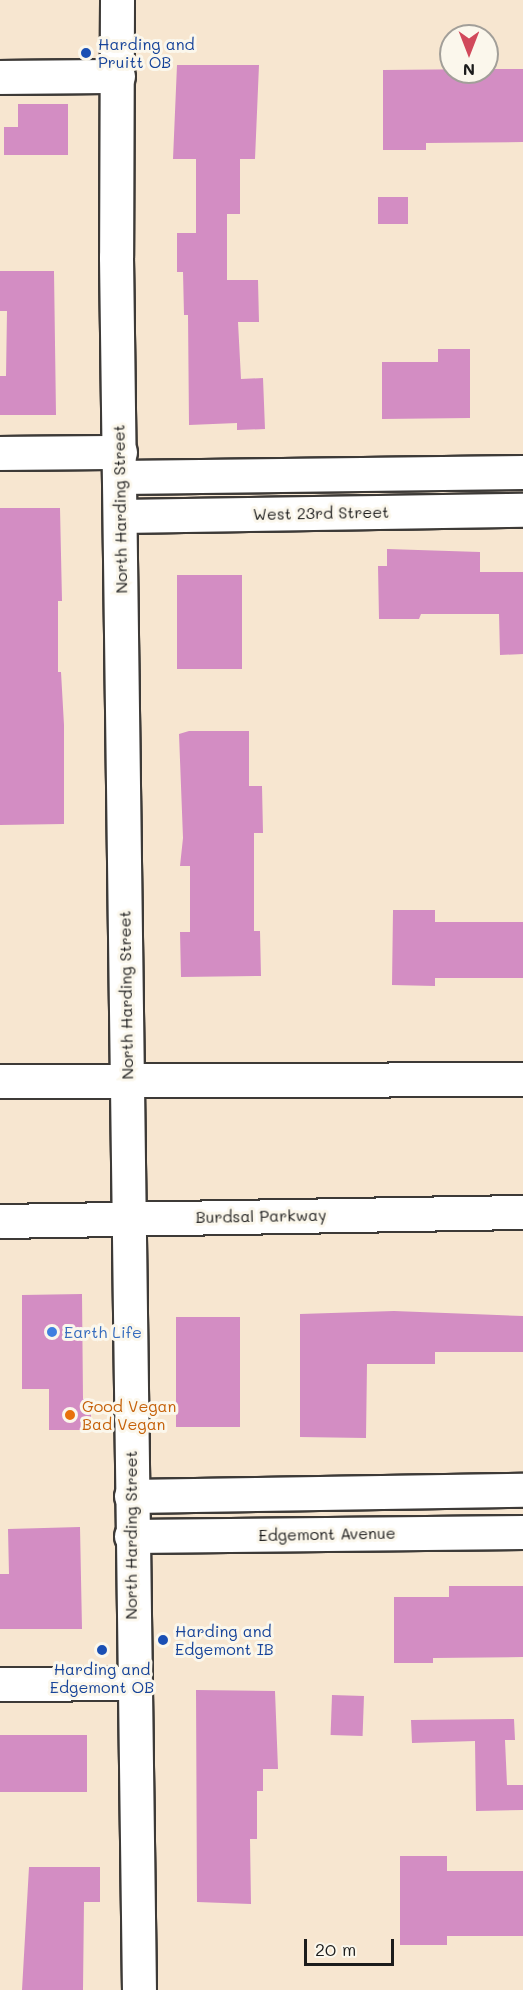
<!DOCTYPE html>
<html>
<head>
<meta charset="utf-8">
<style>
  body { margin:0 }
  #map { position:relative; width:523px; height:1990px; overflow:hidden; background:#f7e6d0; font-family:Mali,sans-serif }
  div>[style] { position:absolute }
  .building>* { inset:0; background:#d38dc3; transform-origin:0 0 }
  .roads { filter:drop-shadow(2px 0 #3d3a37) drop-shadow(-2px 0 #3d3a37) drop-shadow(0 2px #3d3a37) drop-shadow(0 -2px #3d3a37) }
  .minor>* { height:33px; margin:-16.5px; padding:0 16.5px; transform-origin:16.5px; border-radius:16.5px; background:#fff }
  .dots>* { width:16px; height:16px; translate:-50% -50%; box-sizing:border-box; border:3px solid #fbf7ec; border-radius:50% }
  span { translate:-50% -50%; white-space:nowrap; text-align:center; line-height:1.15; -webkit-text-stroke:6px #fbf7ec; paint-order:stroke }
  .transit-label { font-size:16px; color:#164399 }
  .left { translate:0 -50%; text-align:left }
  .street-label { font-size:16px; color:#1c1c1c }
  .shop-label { font-size:16px; color:#366cbe }
  .food-label { font-size:16px; color:#c56008 }
  .north { position:absolute; left:439px; top:24px; width:60px; height:60px; box-sizing:border-box; background:#fbf7ec; border:2px solid #a29f99; border-radius:50%; rotate:180deg; font-size:16px; font-weight:700; line-height:24px; text-align:center; color:#1c1c1c }
  .north::after { content:''; display:block; margin:auto; width:21px; height:27px; background:#d1495b; clip-path:polygon(50% 0,100% 100%,50% 72%,0 100%) }
  .scale { position:absolute; left:304px; top:1939px; width:90px; height:27px; box-sizing:border-box; border:3px solid #1c1c1c; border-top:0; padding-left:8px; font-size:18px; line-height:21px; white-space:nowrap; color:#1c1c1c; -webkit-text-stroke:4px #fbf7ec; paint-order:stroke }
</style>
</head>
<body>
<div id="map">
  <div class="building">
    <div style="clip-path:polygon(177px 65px,259px 65px,255px 159px,240px 159px,240px 214px,227px 214px,227px 280px,258px 280px,259px 322px,238px 322px,241px 379px,263px 378px,265px 429px,237px 430px,237px 423px,189px 425px,188px 315px,184px 315px,183px 272px,177px 272px,177px 233px,196px 233px,196px 159px,173px 159px)"></div>
    <div style="clip-path:polygon(487px 69px,523px 69px,523px 142px,426px 143px,426px 150px,383px 150px,383px 70px)"></div>
    <div style="clip-path:polygon(18px 104px,68px 104px,68px 155px,4px 155px,4px 127px,18px 127px)"></div>
    <div style="left:378px;top:197px;width:30px;height:27px"></div>
    <div style="clip-path:polygon(0 271px,54px 271px,56px 415px,0 415px,0 376px,6px 376px,7px 311px,0 311px)"></div>
    <div style="clip-path:polygon(438px 349px,470px 349px,470px 418px,382px 419px,382px 362px,438px 362px)"></div>
    <div style="clip-path:polygon(0 508px,60px 508px,62px 601px,58px 601px,58px 672px,61px 672px,64px 725px,64px 824px,0 825px)"></div>
    <div style="clip-path:polygon(387px 549px,480px 552px,480px 572px,523px 572px,523px 654px,500px 655px,499px 614px,421px 614px,419px 619px,379px 619px,378px 566px,387px 566px)"></div>
    <div style="left:177px;top:575px;width:65px;height:94px"></div>
    <div style="clip-path:polygon(189px 731px,249px 731px,249px 786px,262px 786px,263px 833px,254px 833px,254px 931px,260px 931px,261px 976px,181px 977px,180px 932px,190px 932px,190px 866px,180px 866px,183px 838px,179px 734px)"></div>
    <div style="clip-path:polygon(393px 910px,435px 910px,435px 922px,523px 922px,523px 978px,435px 978px,435px 986px,392px 985px)"></div>
    <div style="clip-path:polygon(82px 1294px,83px 1399px,91px 1399px,91px 1430px,49px 1430px,49px 1389px,22px 1389px,22px 1295px)"></div>
    <div style="clip-path:polygon(394px 1311px,523px 1316px,523px 1352px,435px 1352px,435px 1364px,367px 1364px,366px 1438px,300px 1437px,300px 1314px)"></div>
    <div style="left:176px;top:1317px;width:64px;height:110px"></div>
    <div style="clip-path:polygon(80px 1527px,82px 1629px,0 1629px,0 1574px,9px 1574px,8px 1529px)"></div>
    <div style="clip-path:polygon(449px 1586px,523px 1586px,523px 1657px,433px 1658px,433px 1663px,394px 1663px,394px 1597px,449px 1597px)"></div>
    <div style="clip-path:polygon(196px 1690px,275px 1691px,278px 1769px,263px 1769px,263px 1791px,257px 1791px,257px 1839px,250px 1839px,251px 1904px,197px 1902px)"></div>
    <div style="left:332px;top:1695px;width:32px;height:40px;rotate:2deg"></div>
    <div style="clip-path:polygon(514px 1719px,515px 1740px,505px 1740px,507px 1785px,523px 1785px,523px 1810px,476px 1811px,475px 1741px,412px 1743px,411px 1720px)"></div>
    <div style="left:0;top:1735px;width:87px;height:57px"></div>
    <div style="clip-path:polygon(400px 1856px,447px 1856px,447px 1871px,523px 1871px,523px 1936px,447px 1936px,447px 1945px,400px 1945px)"></div>
    <div style="clip-path:polygon(29px 1867px,100px 1867px,100px 1902px,84px 1902px,83px 1990px,22px 1990px)"></div>
  </div>
  <div class="roads">
    <div class="minor">
      <div style="left:117px;top:0;width:257px;rotate:90.2deg"></div>
      <div style="left:116px;top:257px;width:1733px;rotate:89.24deg"></div>
      <div style="left:0;top:77px;width:118px;rotate:-0.5deg"></div>
      <div style="left:0;top:453px;width:120px;rotate:-0.5deg"></div>
      <div style="left:120px;top:477px;width:403px;rotate:-0.7deg"></div>
      <div style="left:120px;top:516px;width:403px;rotate:-0.9deg"></div>
      <div style="left:0;top:1081px;width:523px;rotate:-0.22deg"></div>
      <div style="left:0;top:1221px;width:523px;rotate:-0.99deg"></div>
      <div style="left:131px;top:1496px;width:392px;rotate:-0.9deg"></div>
      <div style="left:131px;top:1536px;width:392px;rotate:-0.6deg"></div>
      <div style="left:0;top:1684px;width:132px;rotate:-0.4deg"></div>
    </div>
  </div>
  <div class="dots">
    <div style="left:86px;top:53px;background:#1a4fb4"></div>
    <div style="left:52px;top:1332px;background:#3f7fe0"></div>
    <div style="left:70px;top:1415px;background:#e8710a"></div>
    <div style="left:163px;top:1640px;background:#1a4fb4"></div>
    <div style="left:102px;top:1650px;background:#1a4fb4"></div>
  </div>
  <div class="transit-label">
    <span class="left" style="left:98px;top:53px">Harding and<br>Pruitt OB</span>
    <span class="left" style="left:175px;top:1640px">Harding and<br>Edgemont IB</span>
    <span style="left:102px;top:1678px">Harding and<br>Edgemont OB</span>
  </div>
  <div class="street-label">
    <span style="left:120px;top:509px;rotate:-91deg">North Harding Street</span>
    <span style="left:321px;top:513px;rotate:-1deg">West 23rd Street</span>
    <span style="left:126px;top:995px;rotate:-91deg">North Harding Street</span>
    <span style="left:261px;top:1216px;rotate:-1deg">Burdsal Parkway</span>
    <span style="left:327px;top:1534px;rotate:-1deg">Edgemont Avenue</span>
    <span style="left:131px;top:1535px;rotate:-90deg">North Harding Street</span>
  </div>
  <div class="shop-label">
    <span class="left" style="left:64px;top:1332px">Earth Life</span>
  </div>
  <div class="food-label">
    <span class="left" style="left:82px;top:1415px">Good Vegan<br>Bad Vegan</span>
  </div>
  <div class="north">N</div>
  <div class="scale">20 m</div>
</div>
</body>
</html>
